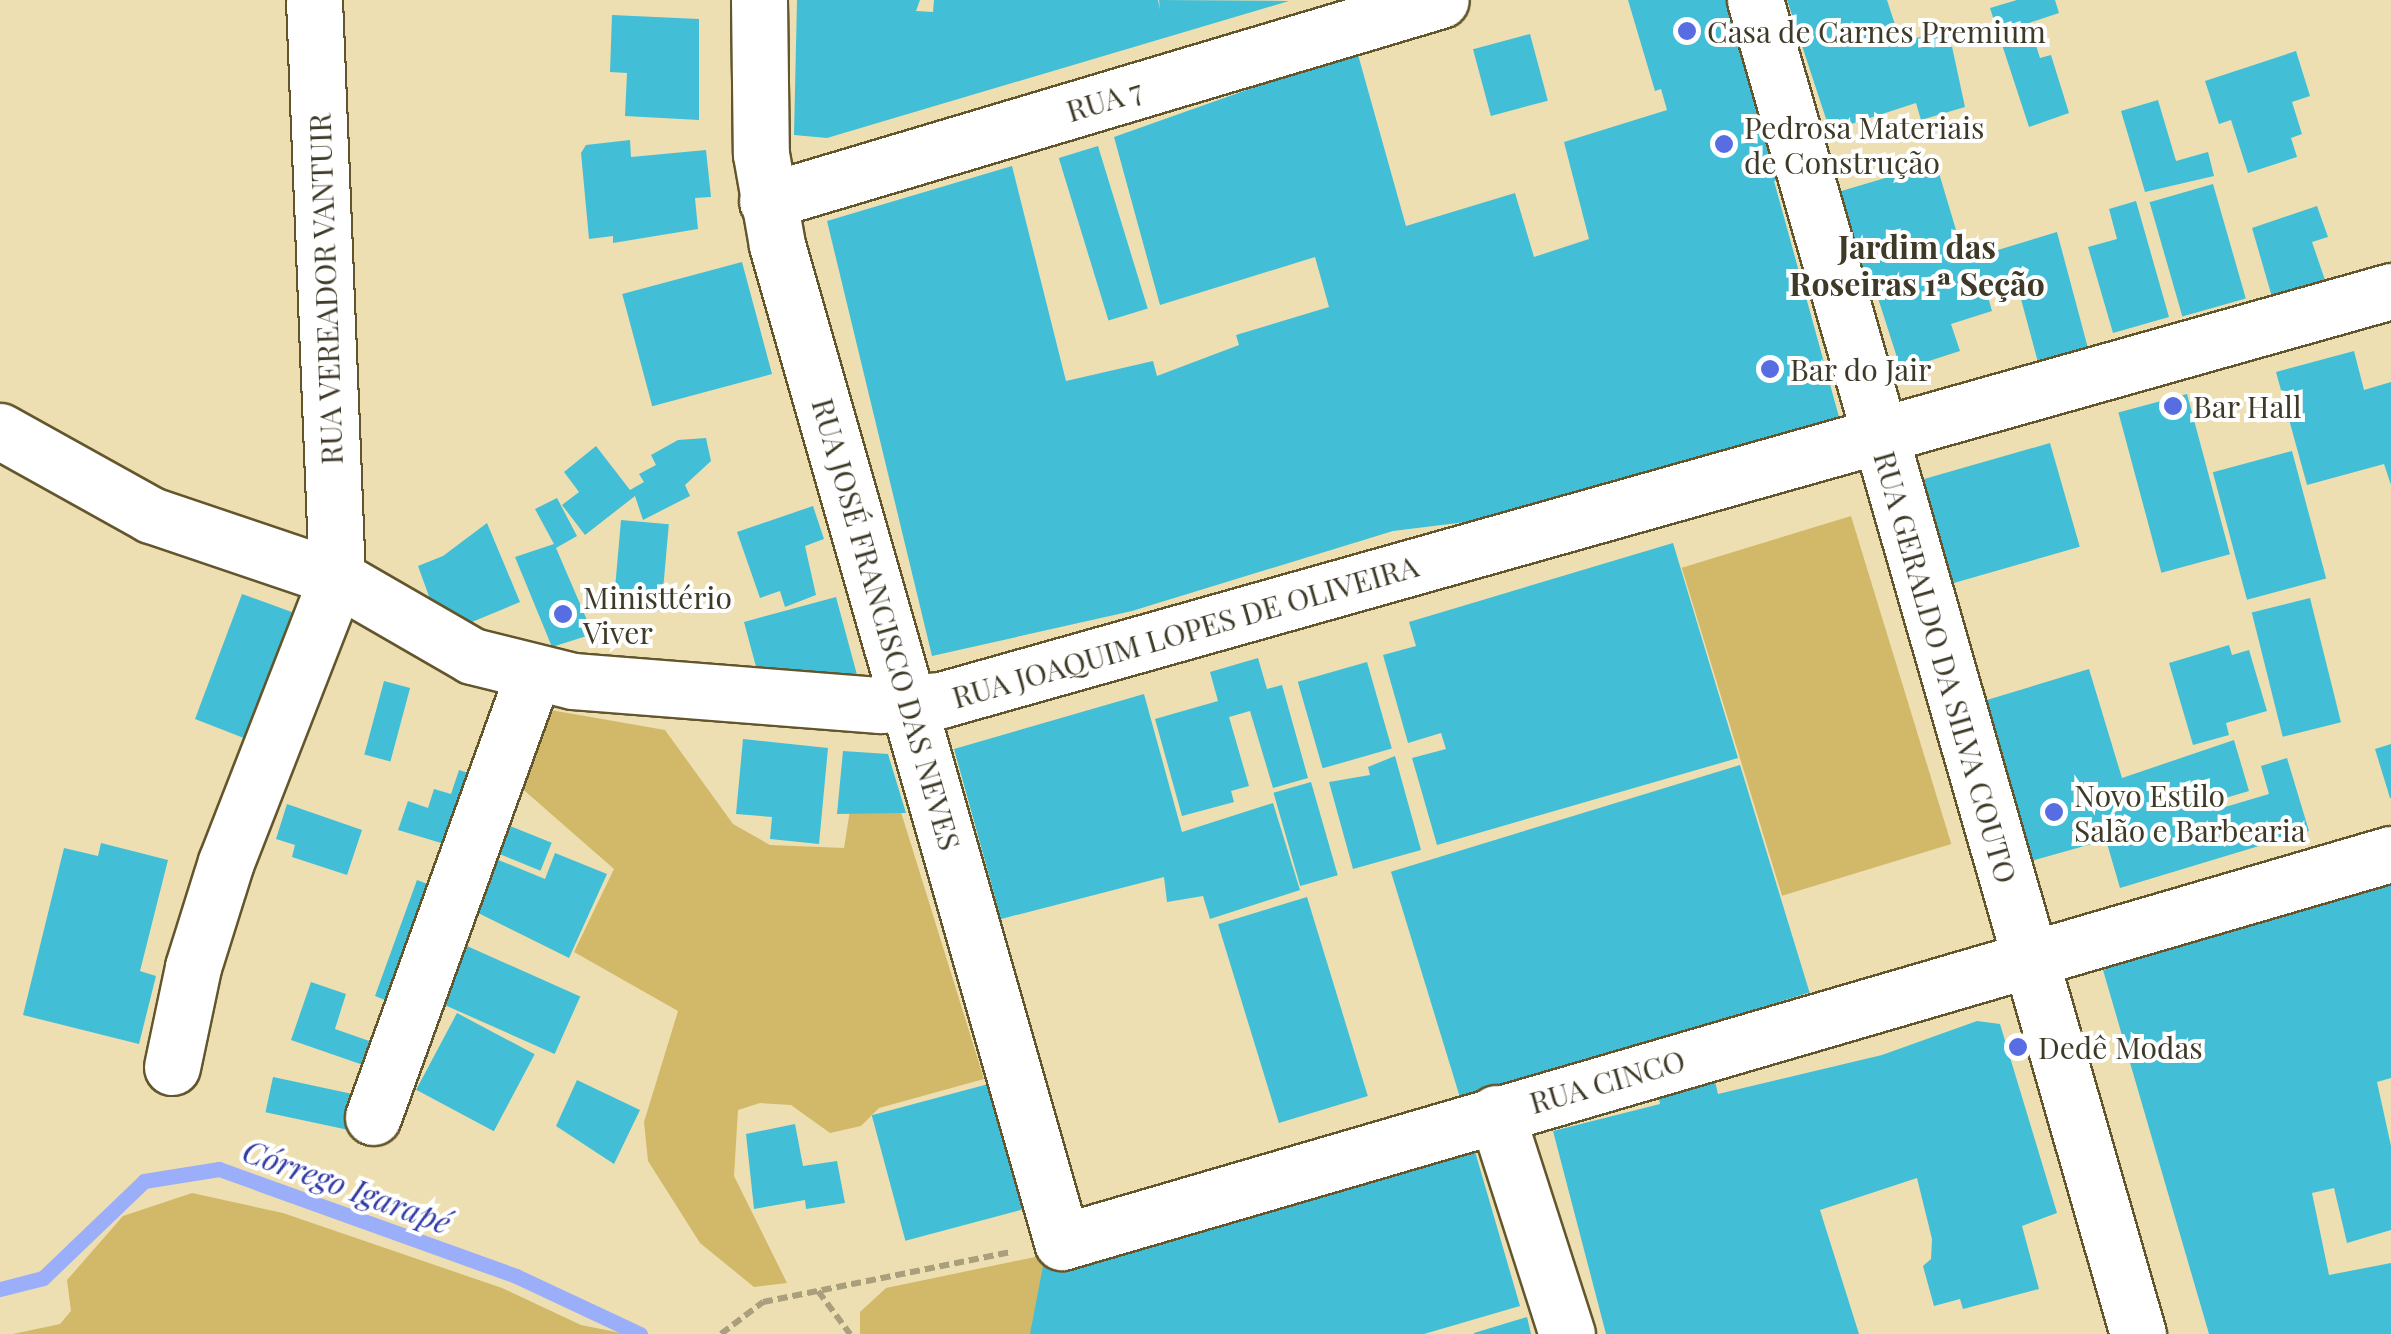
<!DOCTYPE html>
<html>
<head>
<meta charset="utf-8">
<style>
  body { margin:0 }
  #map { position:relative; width:2391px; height:1334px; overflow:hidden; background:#eddfb1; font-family:"Playfair Display",serif }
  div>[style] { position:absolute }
  .green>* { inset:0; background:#d2b969; transform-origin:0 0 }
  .stream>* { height:15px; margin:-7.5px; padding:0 7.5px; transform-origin:7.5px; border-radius:7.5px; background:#9baefa }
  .building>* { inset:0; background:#42bfd6; transform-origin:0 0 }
  .path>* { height:6px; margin-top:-3px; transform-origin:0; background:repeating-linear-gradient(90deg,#aa9f7c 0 10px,transparent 0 15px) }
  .roads { filter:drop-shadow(2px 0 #63562c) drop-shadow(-2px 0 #63562c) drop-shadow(0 2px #63562c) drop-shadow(0 -2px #63562c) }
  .street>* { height:55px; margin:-27.5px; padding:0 27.5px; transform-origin:27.5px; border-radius:27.5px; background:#fff }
  .secondary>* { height:55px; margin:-27.5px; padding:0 27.5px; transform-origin:27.5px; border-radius:27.5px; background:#fff }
  .dots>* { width:28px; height:28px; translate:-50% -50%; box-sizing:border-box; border:5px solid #fff; border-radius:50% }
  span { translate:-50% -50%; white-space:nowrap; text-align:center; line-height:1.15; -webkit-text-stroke:8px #fff; paint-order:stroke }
  .poi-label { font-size:30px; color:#3f3a27 }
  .left { translate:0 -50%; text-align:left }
  .street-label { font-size:30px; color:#3f3a27 }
  .neighbourhood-label { font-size:32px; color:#3f3a27; font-weight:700 }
  .water-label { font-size:32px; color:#323ca7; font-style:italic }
</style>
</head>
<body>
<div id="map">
  <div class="green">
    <div style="left:1851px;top:516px;width:343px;height:177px;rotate:73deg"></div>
    <div style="clip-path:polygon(539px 708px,665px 730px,733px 824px,770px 845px,844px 848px,850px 810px,900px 809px,984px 1079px,879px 1108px,861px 1126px,830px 1133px,791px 1105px,760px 1103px,738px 1110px,734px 1176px,787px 1283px,754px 1287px,700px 1243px,648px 1161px,644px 1122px,678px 1011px,574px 952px,614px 869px,518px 785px)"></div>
    <div style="clip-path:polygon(192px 1193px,283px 1213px,502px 1288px,581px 1325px,626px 1334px,13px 1334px,60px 1324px,71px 1311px,67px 1280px,123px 1216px)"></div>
    <div style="clip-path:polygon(1054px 1253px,1182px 1334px,860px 1334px,860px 1312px,886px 1288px)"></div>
  </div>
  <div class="stream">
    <div style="left:0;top:1289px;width:44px;rotate:-14.3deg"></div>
    <div style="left:43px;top:1278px;width:140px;rotate:-43.8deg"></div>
    <div style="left:144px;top:1181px;width:76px;rotate:-9.1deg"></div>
    <div style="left:219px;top:1169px;width:316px;rotate:19.8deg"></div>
    <div style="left:516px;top:1276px;width:137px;rotate:25.1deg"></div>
  </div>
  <div class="building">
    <div style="clip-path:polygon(797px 0,920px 0,916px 11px,933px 12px,934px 0,1158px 0,1160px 10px,1159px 0,1289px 1px,827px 138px,794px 135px)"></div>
    <div style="clip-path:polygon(1628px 0,1728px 0,1781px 179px,1774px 181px,1839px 417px,1623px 488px,1620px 478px,1482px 520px,1393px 531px,1132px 611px,932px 656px,827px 221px,1012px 166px,1066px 381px,1153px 361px,1157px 376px,1239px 345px,1236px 335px,1329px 307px,1315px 257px,1160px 305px,1114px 137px,1357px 51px,1406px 226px,1515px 193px,1534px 257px,1589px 239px,1564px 142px,1667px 110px,1661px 89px,1655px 91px)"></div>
    <div style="clip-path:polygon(1787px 0,1887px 0,1901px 43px,1948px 28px,1965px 107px,1921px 120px,1916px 103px,1830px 131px)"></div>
    <div style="clip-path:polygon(2017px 0,2055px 0,2059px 13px,2029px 23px,2040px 58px,2051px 55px,2069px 113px,2029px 127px,1990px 8px)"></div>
    <div style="clip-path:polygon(612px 15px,699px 19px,699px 120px,625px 116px,627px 73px,610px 72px)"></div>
    <div style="left:1530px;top:34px;width:69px;height:59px;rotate:75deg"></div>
    <div style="clip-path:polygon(2296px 51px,2310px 96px,2292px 102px,2302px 134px,2291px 138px,2297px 157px,2248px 173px,2231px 120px,2219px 124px,2205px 81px)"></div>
    <div style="clip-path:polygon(2158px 100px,2176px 161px,2208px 152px,2214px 176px,2145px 192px,2121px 111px)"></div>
    <div style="clip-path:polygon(630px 140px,631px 157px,706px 150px,711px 197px,695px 198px,698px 229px,613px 243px,613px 236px,589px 239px,581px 153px,586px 145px)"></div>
    <div style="left:1098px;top:146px;width:170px;height:41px;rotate:73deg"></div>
    <div style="clip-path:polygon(1936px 163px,1965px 260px,2057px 232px,2089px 352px,2039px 366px,2018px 288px,1988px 297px,1992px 311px,1951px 324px,1960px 351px,1901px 370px,1878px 298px,1869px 300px,1838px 192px)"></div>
    <div style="left:2213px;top:184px;width:119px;height:66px;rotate:74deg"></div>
    <div style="clip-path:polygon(2136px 201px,2169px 317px,2113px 333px,2088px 247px,2117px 239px,2109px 209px)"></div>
    <div style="clip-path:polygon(2317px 206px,2328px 237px,2312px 242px,2325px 280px,2272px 297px,2252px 228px)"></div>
    <div style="left:742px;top:262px;width:116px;height:124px;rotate:75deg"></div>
    <div style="clip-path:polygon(2354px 351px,2364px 390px,2391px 382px,2391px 485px,2384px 464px,2307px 485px,2276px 372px)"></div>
    <div style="left:2187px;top:394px;width:166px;height:71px;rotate:75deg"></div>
    <div style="clip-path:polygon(706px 438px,711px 461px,685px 485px,690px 496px,643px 520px,635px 496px,585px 535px,562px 505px,579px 492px,564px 472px,596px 446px,630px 490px,644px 482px,639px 474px,656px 465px,651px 455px,678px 440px)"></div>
    <div style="left:2050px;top:443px;width:108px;height:140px;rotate:74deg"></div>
    <div style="left:2292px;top:451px;width:132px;height:82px;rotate:75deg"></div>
    <div style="clip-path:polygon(557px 498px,577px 536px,556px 548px,593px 634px,552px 647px,515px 557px,554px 544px,535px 509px)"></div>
    <div style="clip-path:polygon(813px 506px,824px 539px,805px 546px,816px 595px,785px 607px,780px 591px,760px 598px,737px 532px)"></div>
    <div style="left:621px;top:520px;width:48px;height:87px;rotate:5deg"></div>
    <div style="clip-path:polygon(487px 523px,520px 602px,472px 622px,480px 640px,438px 621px,418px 566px,443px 556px)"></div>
    <div style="clip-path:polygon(1673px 543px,1738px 758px,1437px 845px,1412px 758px,1446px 749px,1441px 733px,1408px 743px,1383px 655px,1416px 646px,1409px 622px)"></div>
    <div style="clip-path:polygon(242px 594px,300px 615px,264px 746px,195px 719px)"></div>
    <div style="clip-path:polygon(836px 597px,860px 686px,759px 678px,744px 622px)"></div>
    <div style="left:2310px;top:598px;width:128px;height:60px;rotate:76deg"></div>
    <div style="clip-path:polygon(2229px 645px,2232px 655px,2249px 650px,2267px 711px,2226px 723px,2229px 735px,2193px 745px,2169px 663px)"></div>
    <div style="clip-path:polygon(1258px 658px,1267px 689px,1282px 685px,1308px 778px,1273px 788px,1250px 711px,1229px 717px,1249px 786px,1231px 791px,1234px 802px,1182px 816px,1155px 719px,1218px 701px,1210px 672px)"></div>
    <div style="left:1367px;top:662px;width:90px;height:72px;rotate:74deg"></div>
    <div style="clip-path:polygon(2089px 669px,2122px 778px,2234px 740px,2249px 791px,2212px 802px,2215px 810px,2269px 794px,2261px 766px,2287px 758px,2309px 831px,2120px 888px,2106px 840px,2024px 863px,1977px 703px)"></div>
    <div style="left:384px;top:681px;width:27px;height:76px;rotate:15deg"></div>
    <div style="clip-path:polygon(1144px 694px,1182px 832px,1273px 803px,1300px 890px,1210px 919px,1203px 896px,1167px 902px,1164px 877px,1001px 919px,954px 749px)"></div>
    <div style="clip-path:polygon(743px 739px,828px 748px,819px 844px,770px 839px,772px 817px,736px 814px)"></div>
    <div style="clip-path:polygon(2391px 744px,2391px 798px,2390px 798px,2375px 749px)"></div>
    <div style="clip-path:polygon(843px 751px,888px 754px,906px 813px,837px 814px)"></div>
    <div style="clip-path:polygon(1395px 756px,1421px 850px,1353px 869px,1329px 782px,1370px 775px,1368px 767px)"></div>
    <div style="left:1740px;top:765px;width:238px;height:365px;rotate:73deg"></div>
    <div style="clip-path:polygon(459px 770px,487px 779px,461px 849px,398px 830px,408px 801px,428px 808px,434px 789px,451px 794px)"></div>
    <div style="left:1311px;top:782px;width:97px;height:39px;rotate:74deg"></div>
    <div style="clip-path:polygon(287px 804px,362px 830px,347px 875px,292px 857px,295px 845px,276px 839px)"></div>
    <div style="left:510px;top:826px;width:45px;height:30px;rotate:22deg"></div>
    <div style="clip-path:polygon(101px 843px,168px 860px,140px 971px,156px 976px,139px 1044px,23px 1015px,64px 848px,98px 856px)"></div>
    <div style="clip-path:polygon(555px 853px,607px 874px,569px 958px,468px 908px,489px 856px,545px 879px)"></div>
    <div style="clip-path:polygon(417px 880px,460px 896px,389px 1038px,373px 1032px,385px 1000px,375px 996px)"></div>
    <div style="clip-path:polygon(2391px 882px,2391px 1078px,2377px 1082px,2391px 1146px,2391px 1230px,2347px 1243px,2334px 1188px,2312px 1193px,2329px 1275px,2391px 1263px,2391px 1334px,2209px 1334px,2103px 970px,2210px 932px)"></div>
    <div style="left:1307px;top:897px;width:208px;height:93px;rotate:73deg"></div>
    <div style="left:467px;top:946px;width:124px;height:63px;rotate:24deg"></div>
    <div style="clip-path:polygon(311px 982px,346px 994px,335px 1029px,375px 1043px,366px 1066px,291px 1040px)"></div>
    <div style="left:457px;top:1013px;width:88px;height:87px;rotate:28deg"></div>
    <div style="clip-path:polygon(1977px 1021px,2000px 1024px,2057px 1213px,2022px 1226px,2039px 1289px,1963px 1309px,1960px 1299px,1934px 1306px,1923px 1266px,1931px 1259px,1932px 1239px,1917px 1178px,1820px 1210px,1859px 1334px,1606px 1334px,1553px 1131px,1660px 1104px,1658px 1094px,1715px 1081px,1718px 1094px,1882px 1055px)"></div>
    <div style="left:273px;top:1077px;width:85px;height:36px;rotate:12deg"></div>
    <div style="left:1007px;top:1079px;width:130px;height:140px;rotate:75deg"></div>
    <div style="clip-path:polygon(577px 1080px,640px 1110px,614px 1164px,556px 1126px)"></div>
    <div style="clip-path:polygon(795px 1124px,803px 1166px,837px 1161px,845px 1203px,806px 1209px,805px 1200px,754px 1209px,746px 1134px)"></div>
    <div style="clip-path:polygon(1474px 1148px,1520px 1306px,1424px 1334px,1030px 1334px,1043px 1266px)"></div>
    <div style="clip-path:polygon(1527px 1317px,1531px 1334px,1474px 1334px,1474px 1333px)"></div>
  </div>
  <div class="path">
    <div style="left:818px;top:1291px;width:54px;rotate:53.3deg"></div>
    <div style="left:721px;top:1334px;width:53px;rotate:-37.3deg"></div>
    <div style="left:763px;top:1302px;width:254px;rotate:-11.4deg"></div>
  </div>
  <div class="roads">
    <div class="street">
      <div style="left:759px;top:0;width:154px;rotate:89.3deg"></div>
      <div style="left:761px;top:154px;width:92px;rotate:80deg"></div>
      <div style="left:777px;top:245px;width:1037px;rotate:74.05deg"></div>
      <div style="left:1062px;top:1242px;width:1384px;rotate:-16.28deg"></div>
      <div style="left:767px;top:201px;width:703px;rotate:-16.61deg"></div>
      <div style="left:0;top:431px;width:173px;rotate:29.1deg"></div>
      <div style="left:151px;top:515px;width:196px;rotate:18.7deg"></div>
      <div style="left:337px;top:578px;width:156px;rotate:30deg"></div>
      <div style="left:472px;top:656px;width:104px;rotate:13.9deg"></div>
      <div style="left:573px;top:681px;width:308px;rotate:4.5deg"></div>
      <div style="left:880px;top:705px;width:61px;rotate:-4.7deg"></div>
      <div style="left:941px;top:700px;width:1507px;rotate:-15.75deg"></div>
      <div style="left:172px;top:1067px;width:102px;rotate:-78.1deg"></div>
      <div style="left:193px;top:967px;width:110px;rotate:-72.6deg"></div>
      <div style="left:226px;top:862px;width:305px;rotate:-68.7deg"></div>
      <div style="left:337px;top:578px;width:578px;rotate:-92.28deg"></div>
      <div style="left:1496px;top:1113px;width:232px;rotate:72.2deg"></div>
      <div style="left:373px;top:1117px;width:473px;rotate:-70.1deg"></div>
    </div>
    <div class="secondary">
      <div style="left:1755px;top:0;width:1388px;rotate:73.98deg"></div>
    </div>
  </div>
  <div class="dots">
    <div style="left:1687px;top:31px;background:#596de3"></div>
    <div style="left:1724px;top:144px;background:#596de3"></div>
    <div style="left:1770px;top:369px;background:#596de3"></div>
    <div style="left:2173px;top:406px;background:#596de3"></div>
    <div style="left:563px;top:614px;background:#596de3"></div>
    <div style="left:2054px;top:812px;background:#596de3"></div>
    <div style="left:2018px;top:1047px;background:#596de3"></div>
  </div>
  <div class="poi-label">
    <span class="left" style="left:1707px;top:31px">Casa de Carnes Premium</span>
    <span class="left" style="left:1744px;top:144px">Pedrosa Materiais<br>de Construção</span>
    <span class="left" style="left:1790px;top:369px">Bar do Jair</span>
    <span class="left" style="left:2193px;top:406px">Bar Hall</span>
    <span class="left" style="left:583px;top:614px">Ministtério<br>Viver</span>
    <span class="left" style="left:2074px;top:812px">Novo Estilo<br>Salão e Barbearia</span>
    <span class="left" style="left:2038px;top:1047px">Dedê Modas</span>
  </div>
  <div class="street-label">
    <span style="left:1104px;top:100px;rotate:-17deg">RUA 7</span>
    <span style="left:325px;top:289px;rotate:-92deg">RUA VEREADOR VANTUIR</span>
    <span style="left:887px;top:624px;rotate:74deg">RUA JOSÉ FRANCISCO DAS NEVES</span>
    <span style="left:1185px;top:631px;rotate:-16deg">RUA JOAQUIM LOPES DE OLIVEIRA</span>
    <span style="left:1946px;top:667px;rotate:74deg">RUA GERALDO DA SILVA COUTO</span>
    <span style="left:1607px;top:1081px;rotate:-16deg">RUA CINCO</span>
  </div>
  <div class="neighbourhood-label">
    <span style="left:1917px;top:265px">Jardim das<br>Roseiras 1ª Seção</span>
  </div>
  <div class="water-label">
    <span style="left:347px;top:1186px;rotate:20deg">Córrego Igarapé</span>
  </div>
</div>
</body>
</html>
